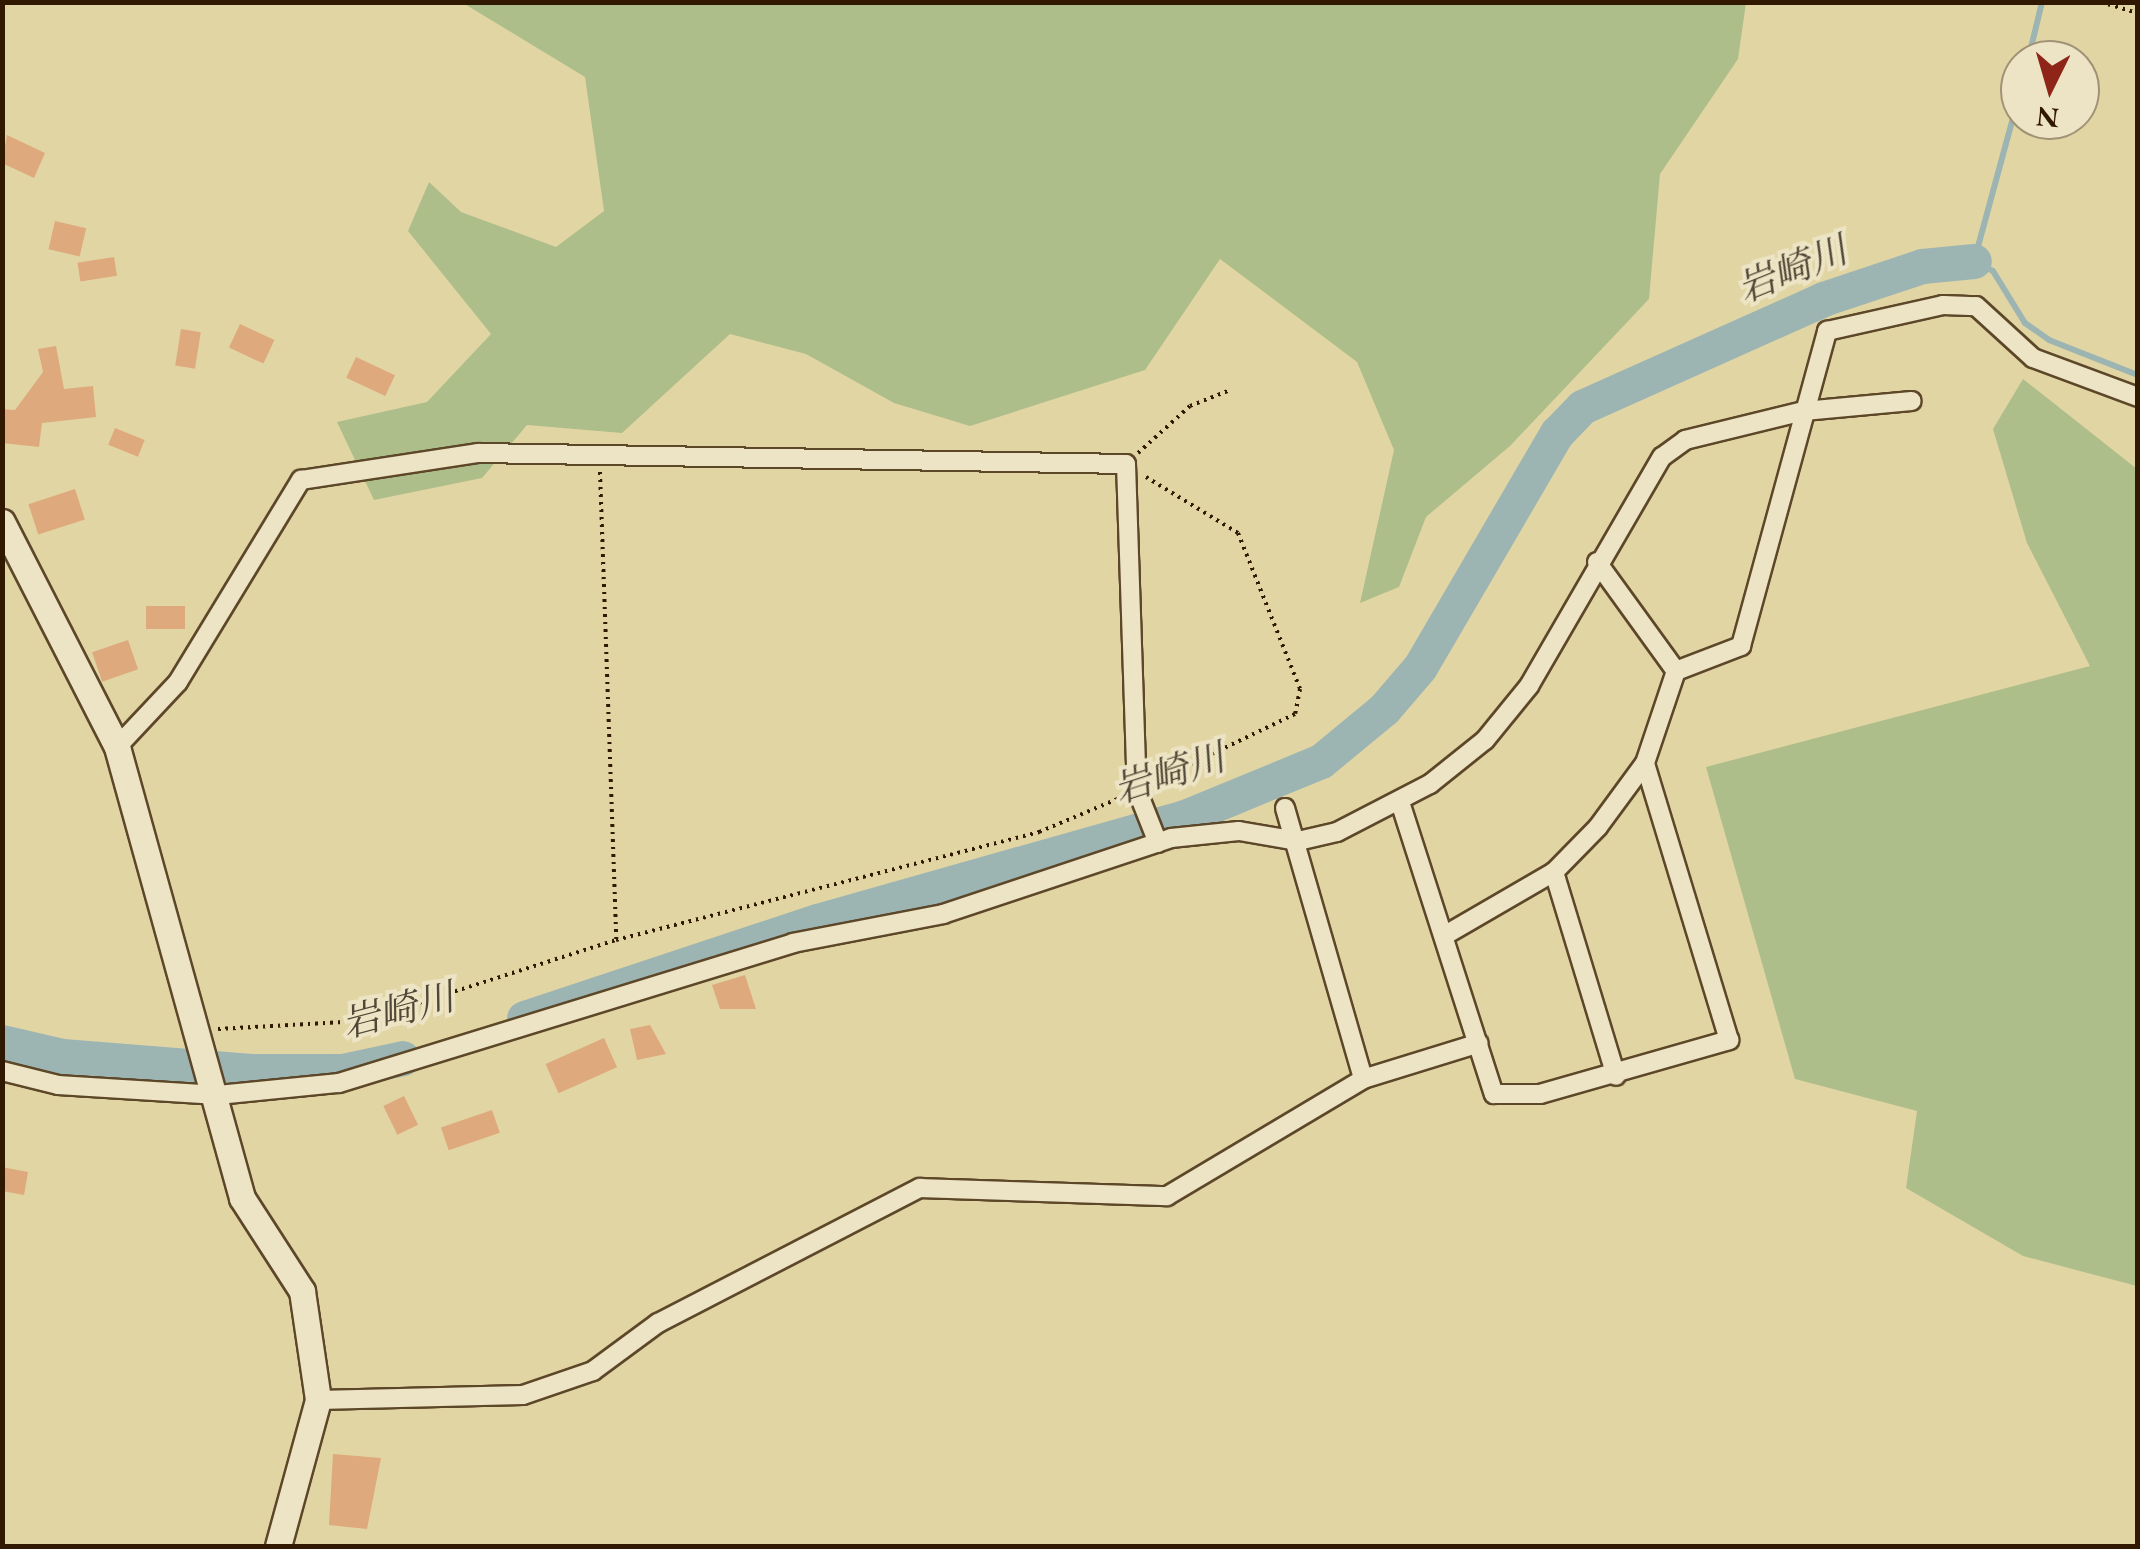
<!DOCTYPE html>
<html>
<head>
<meta charset="utf-8">
<style>
  body { margin:0 }
  #map { position:relative; width:2140px; height:1549px; overflow:hidden; background:#e2d5a4; font-family:"EB Garamond","Noto Serif JP",serif }
  div>[style] { position:absolute }
  .green>* { inset:0; background:#aebe8a }
  .stream>* { height:6px; margin:-3px; padding:0 3px; transform-origin:3px; border-radius:3px; background:#9cb5b3 }
  .river>* { height:35px; margin:-17.5px; padding:0 17.5px; transform-origin:17.5px; border-radius:17.5px; background:#9cb5b3 }
  .building>* { inset:0; background:#dea97c; transform-origin:0 0 }
  .path>* { height:4px; margin-top:-2px; transform-origin:0; background:repeating-linear-gradient(90deg,#311800 0 2.5px,transparent 0 7.5px) }
  .roads { filter:drop-shadow(2px 0 #5d4729) drop-shadow(-2px 0 #5d4729) drop-shadow(0 2px #5d4729) drop-shadow(0 -2px #5d4729) }
  .street>* { height:18px; margin:-9px; padding:0 9px; transform-origin:9px; border-radius:9px; background:#ece4c4 }
  .secondary>* { height:25px; margin:-12.5px; padding:0 12.5px; transform-origin:12.5px; border-radius:12.5px; background:#ece4c4 }
  span { translate:-50% -50%; white-space:nowrap; text-align:center; line-height:1.15; -webkit-text-stroke:8px #ece4c4; paint-order:stroke }
  .water-label { font-size:38px; color:#514736; font-style:italic }
  .frame { position:absolute; inset:0; border:5px solid #311800; pointer-events:none }
  .north { position:absolute; left:2000px; top:40px; width:100px; height:100px; box-sizing:border-box; background:#ece4c4; border:2px solid #a19276; border-radius:50%; rotate:185deg; font-size:28px; font-weight:700; line-height:40px; text-align:center; color:#311800 }
  .north::after { content:''; display:block; margin:auto; width:35px; height:45px; background:#8f2418; clip-path:polygon(50% 0,100% 100%,50% 72%,0 100%) }
</style>
</head>
<body>
<div id="map">
  <div class="green">
    <div style="clip-path:polygon(463px 3px,1746px 3px,1738px 59px,1660px 174px,1649px 299px,1510px 446px,1426px 517px,1399px 587px,1360px 603px,1394px 450px,1357px 362px,1220px 259px,1145px 370px,970px 426px,894px 403px,806px 354px,730px 334px,622px 433px,527px 425px,482px 478px,374px 500px,337px 422px,427px 402px,491px 334px,408px 231px,429px 182px,461px 212px,556px 247px,604px 211px,585px 77px)"></div>
    <div style="clip-path:polygon(2023px 379px,2137px 469px,2137px 1286px,2023px 1256px,1906px 1188px,1917px 1111px,1795px 1079px,1706px 767px,2090px 666px,2027px 543px,1993px 429px)"></div>
  </div>
  <div class="stream">
    <div style="left:2028px;top:60px;width:60px;rotate:-76.4deg"></div>
    <div style="left:2020px;top:92px;width:175px;rotate:105.2deg"></div>
    <div style="left:1974px;top:261px;width:21px;rotate:28deg"></div>
    <div style="left:1993px;top:271px;width:61px;rotate:58.4deg"></div>
    <div style="left:2025px;top:323px;width:29px;rotate:35deg"></div>
    <div style="left:2049px;top:340px;width:96px;rotate:21.5deg"></div>
  </div>
  <div class="river">
    <div style="left:524px;top:1018px;width:309px;rotate:-18.3deg"></div>
    <div style="left:817px;top:921px;width:382px;rotate:-15.8deg"></div>
    <div style="left:1185px;top:817px;width:147px;rotate:-22.4deg"></div>
    <div style="left:1321px;top:761px;width:82px;rotate:-39.5deg"></div>
    <div style="left:1384px;top:709px;width:55px;rotate:-49.4deg"></div>
    <div style="left:1420px;top:667px;width:271px;rotate:-59.7deg"></div>
    <div style="left:1557px;top:433px;width:36px;rotate:-46deg"></div>
    <div style="left:1582px;top:407px;width:264px;rotate:-24.1deg"></div>
    <div style="left:1823px;top:299px;width:104px;rotate:-18.4deg"></div>
    <div style="left:1922px;top:266px;width:52px;rotate:-5.5deg"></div>
    <div style="left:2px;top:1042px;width:62px;rotate:13.1deg"></div>
    <div style="left:62px;top:1056px;width:193px;rotate:4.5deg"></div>
    <div style="left:254px;top:1071px;width:88px"></div>
    <div style="left:342px;top:1071px;width:62px;rotate:-12deg"></div>
  </div>
  <div class="building">
    <div style="clip-path:polygon(7px 135px,45px 153px,34px 178px,2px 163px)"></div>
    <div style="left:55px;top:221px;width:32px;height:29px;rotate:13deg"></div>
    <div style="left:114px;top:257px;width:19px;height:37px;rotate:81deg"></div>
    <div style="left:240px;top:324px;width:38px;height:26px;rotate:25deg"></div>
    <div style="left:181px;top:329px;width:20px;height:37px;rotate:9deg"></div>
    <div style="clip-path:polygon(56px 346px,64px 389px,93px 386px,96px 417px,42px 423px,39px 447px,2px 443px,2px 409px,15px 410px,43px 372px,38px 349px)"></div>
    <div style="left:356px;top:357px;width:43px;height:23px;rotate:25deg"></div>
    <div style="left:115px;top:428px;width:32px;height:18px;rotate:22deg"></div>
    <div style="left:75px;top:489px;width:32px;height:49px;rotate:72deg"></div>
    <div style="left:146px;top:606px;width:39px;height:23px"></div>
    <div style="left:128px;top:640px;width:31px;height:38px;rotate:71deg"></div>
    <div style="clip-path:polygon(745px 975px,756px 1009px,720px 1009px,712px 985px)"></div>
    <div style="clip-path:polygon(650px 1025px,666px 1054px,637px 1060px,630px 1029px)"></div>
    <div style="left:604px;top:1038px;width:32px;height:64px;rotate:66deg"></div>
    <div style="left:404px;top:1096px;width:32px;height:23px;rotate:64deg"></div>
    <div style="left:492px;top:1110px;width:24px;height:54px;rotate:71deg"></div>
    <div style="clip-path:polygon(2px 1167px,28px 1172px,24px 1195px,2px 1191px)"></div>
    <div style="clip-path:polygon(333px 1454px,381px 1458px,367px 1529px,329px 1525px)"></div>
  </div>
  <div class="path">
    <div style="left:2101px;top:2px;width:39px;rotate:17deg"></div>
    <div style="left:1138px;top:453px;width:70px;rotate:-42.1deg"></div>
    <div style="left:1190px;top:406px;width:43px;rotate:-21.8deg"></div>
    <div style="left:600px;top:472px;width:468px;rotate:88deg"></div>
    <div style="left:1146px;top:477px;width:108px;rotate:31.3deg"></div>
    <div style="left:1238px;top:533px;width:168px;rotate:68.3deg"></div>
    <div style="left:1300px;top:689px;width:25px;rotate:101deg"></div>
    <div style="left:1295px;top:714px;width:154px;rotate:154.3deg"></div>
    <div style="left:218px;top:1029px;width:144px;rotate:-3.2deg"></div>
    <div style="left:362px;top:1021px;width:267px;rotate:-17.7deg"></div>
    <div style="left:616px;top:940px;width:437px;rotate:-14.3deg"></div>
    <div style="left:1039px;top:832px;width:88px;rotate:-22.8deg"></div>
  </div>
  <div class="roads">
    <div class="street">
      <div style="left:1597px;top:562px;width:135px;rotate:54.1deg"></div>
      <div style="left:1676px;top:671px;width:70px;rotate:-21deg"></div>
      <div style="left:1741px;top:646px;width:327px;rotate:-74.7deg"></div>
      <div style="left:1827px;top:331px;width:119px;rotate:-12.6deg"></div>
      <div style="left:1943px;top:305px;width:33px;rotate:2deg"></div>
      <div style="left:1976px;top:306px;width:77px;rotate:42.4deg"></div>
      <div style="left:2033px;top:358px;width:112px;rotate:20.4deg"></div>
      <div style="left:117px;top:747px;width:89px;rotate:-46.8deg"></div>
      <div style="left:178px;top:682px;width:237px;rotate:-58.7deg"></div>
      <div style="left:301px;top:480px;width:179px;rotate:-8.7deg"></div>
      <div style="left:478px;top:453px;width:648px;rotate:0.97deg"></div>
      <div style="left:1126px;top:464px;width:326px;rotate:88.1deg"></div>
      <div style="left:1137px;top:790px;width:57px;rotate:68.4deg"></div>
      <div style="left:1400px;top:802px;width:307px;rotate:72.2deg"></div>
      <div style="left:1494px;top:1094px;width:46px"></div>
      <div style="left:1540px;top:1094px;width:197px;rotate:-15.9deg"></div>
      <div style="left:1729px;top:1040px;width:289px;rotate:-106.9deg"></div>
      <div style="left:1285px;top:808px;width:282px;rotate:73.9deg"></div>
      <div style="left:1554px;top:872px;width:213px;rotate:73.1deg"></div>
      <div style="left:1447px;top:934px;width:124px;rotate:-30.1deg"></div>
      <div style="left:1554px;top:872px;width:63px;rotate:-45.6deg"></div>
      <div style="left:1598px;top:827px;width:79px;rotate:-53.7deg"></div>
      <div style="left:1645px;top:763px;width:97px;rotate:-71.4deg"></div>
      <div style="left:2px;top:1071px;width:58px;rotate:14deg"></div>
      <div style="left:58px;top:1085px;width:160px;rotate:3.6deg"></div>
      <div style="left:218px;top:1095px;width:122px;rotate:-5.7deg"></div>
      <div style="left:339px;top:1083px;width:475px;rotate:-17.1deg"></div>
      <div style="left:793px;top:943px;width:153px;rotate:-10.9deg"></div>
      <div style="left:943px;top:914px;width:240px;rotate:-18.4deg"></div>
      <div style="left:1171px;top:838px;width:68px;rotate:-5.9deg"></div>
      <div style="left:1239px;top:831px;width:60px;rotate:9.6deg"></div>
      <div style="left:1298px;top:841px;width:40px;rotate:-13deg"></div>
      <div style="left:1337px;top:832px;width:105px;rotate:-27.3deg"></div>
      <div style="left:1430px;top:784px;width:70px;rotate:-38.7deg"></div>
      <div style="left:1485px;top:740px;width:70px;rotate:-50.8deg"></div>
      <div style="left:1529px;top:686px;width:265px;rotate:-59.9deg"></div>
      <div style="left:1662px;top:457px;width:29px;rotate:-36deg"></div>
      <div style="left:1685px;top:440px;width:122px;rotate:-13.7deg"></div>
      <div style="left:1804px;top:411px;width:108px;rotate:-5.3deg"></div>
      <div style="left:318px;top:1400px;width:205px;rotate:-1.4deg"></div>
      <div style="left:523px;top:1395px;width:74px;rotate:-18.9deg"></div>
      <div style="left:593px;top:1371px;width:81px;rotate:-36.4deg"></div>
      <div style="left:658px;top:1323px;width:295px;rotate:-27.3deg"></div>
      <div style="left:920px;top:1188px;width:247px;rotate:1.9deg"></div>
      <div style="left:1167px;top:1196px;width:228px;rotate:-30.8deg"></div>
      <div style="left:1363px;top:1079px;width:121px;rotate:-17.2deg"></div>
    </div>
    <div class="secondary">
      <div style="left:2px;top:522px;width:253px;rotate:62.9deg"></div>
      <div style="left:117px;top:747px;width:468px;rotate:74.5deg"></div>
      <div style="left:242px;top:1198px;width:111px;rotate:57.2deg"></div>
      <div style="left:302px;top:1291px;width:110px;rotate:81.6deg"></div>
      <div style="left:318px;top:1400px;width:151px;rotate:105.3deg"></div>
    </div>
  </div>
  <div class="water-label">
    <span style="left:1792px;top:269px;rotate:-22deg">岩崎川</span>
    <span style="left:1169px;top:773px;rotate:-18deg">岩崎川</span>
    <span style="left:398px;top:1010px;rotate:-15deg">岩崎川</span>
  </div>
  <div class="frame"></div>
  <div class="north">N</div>
</div>
</body>
</html>
